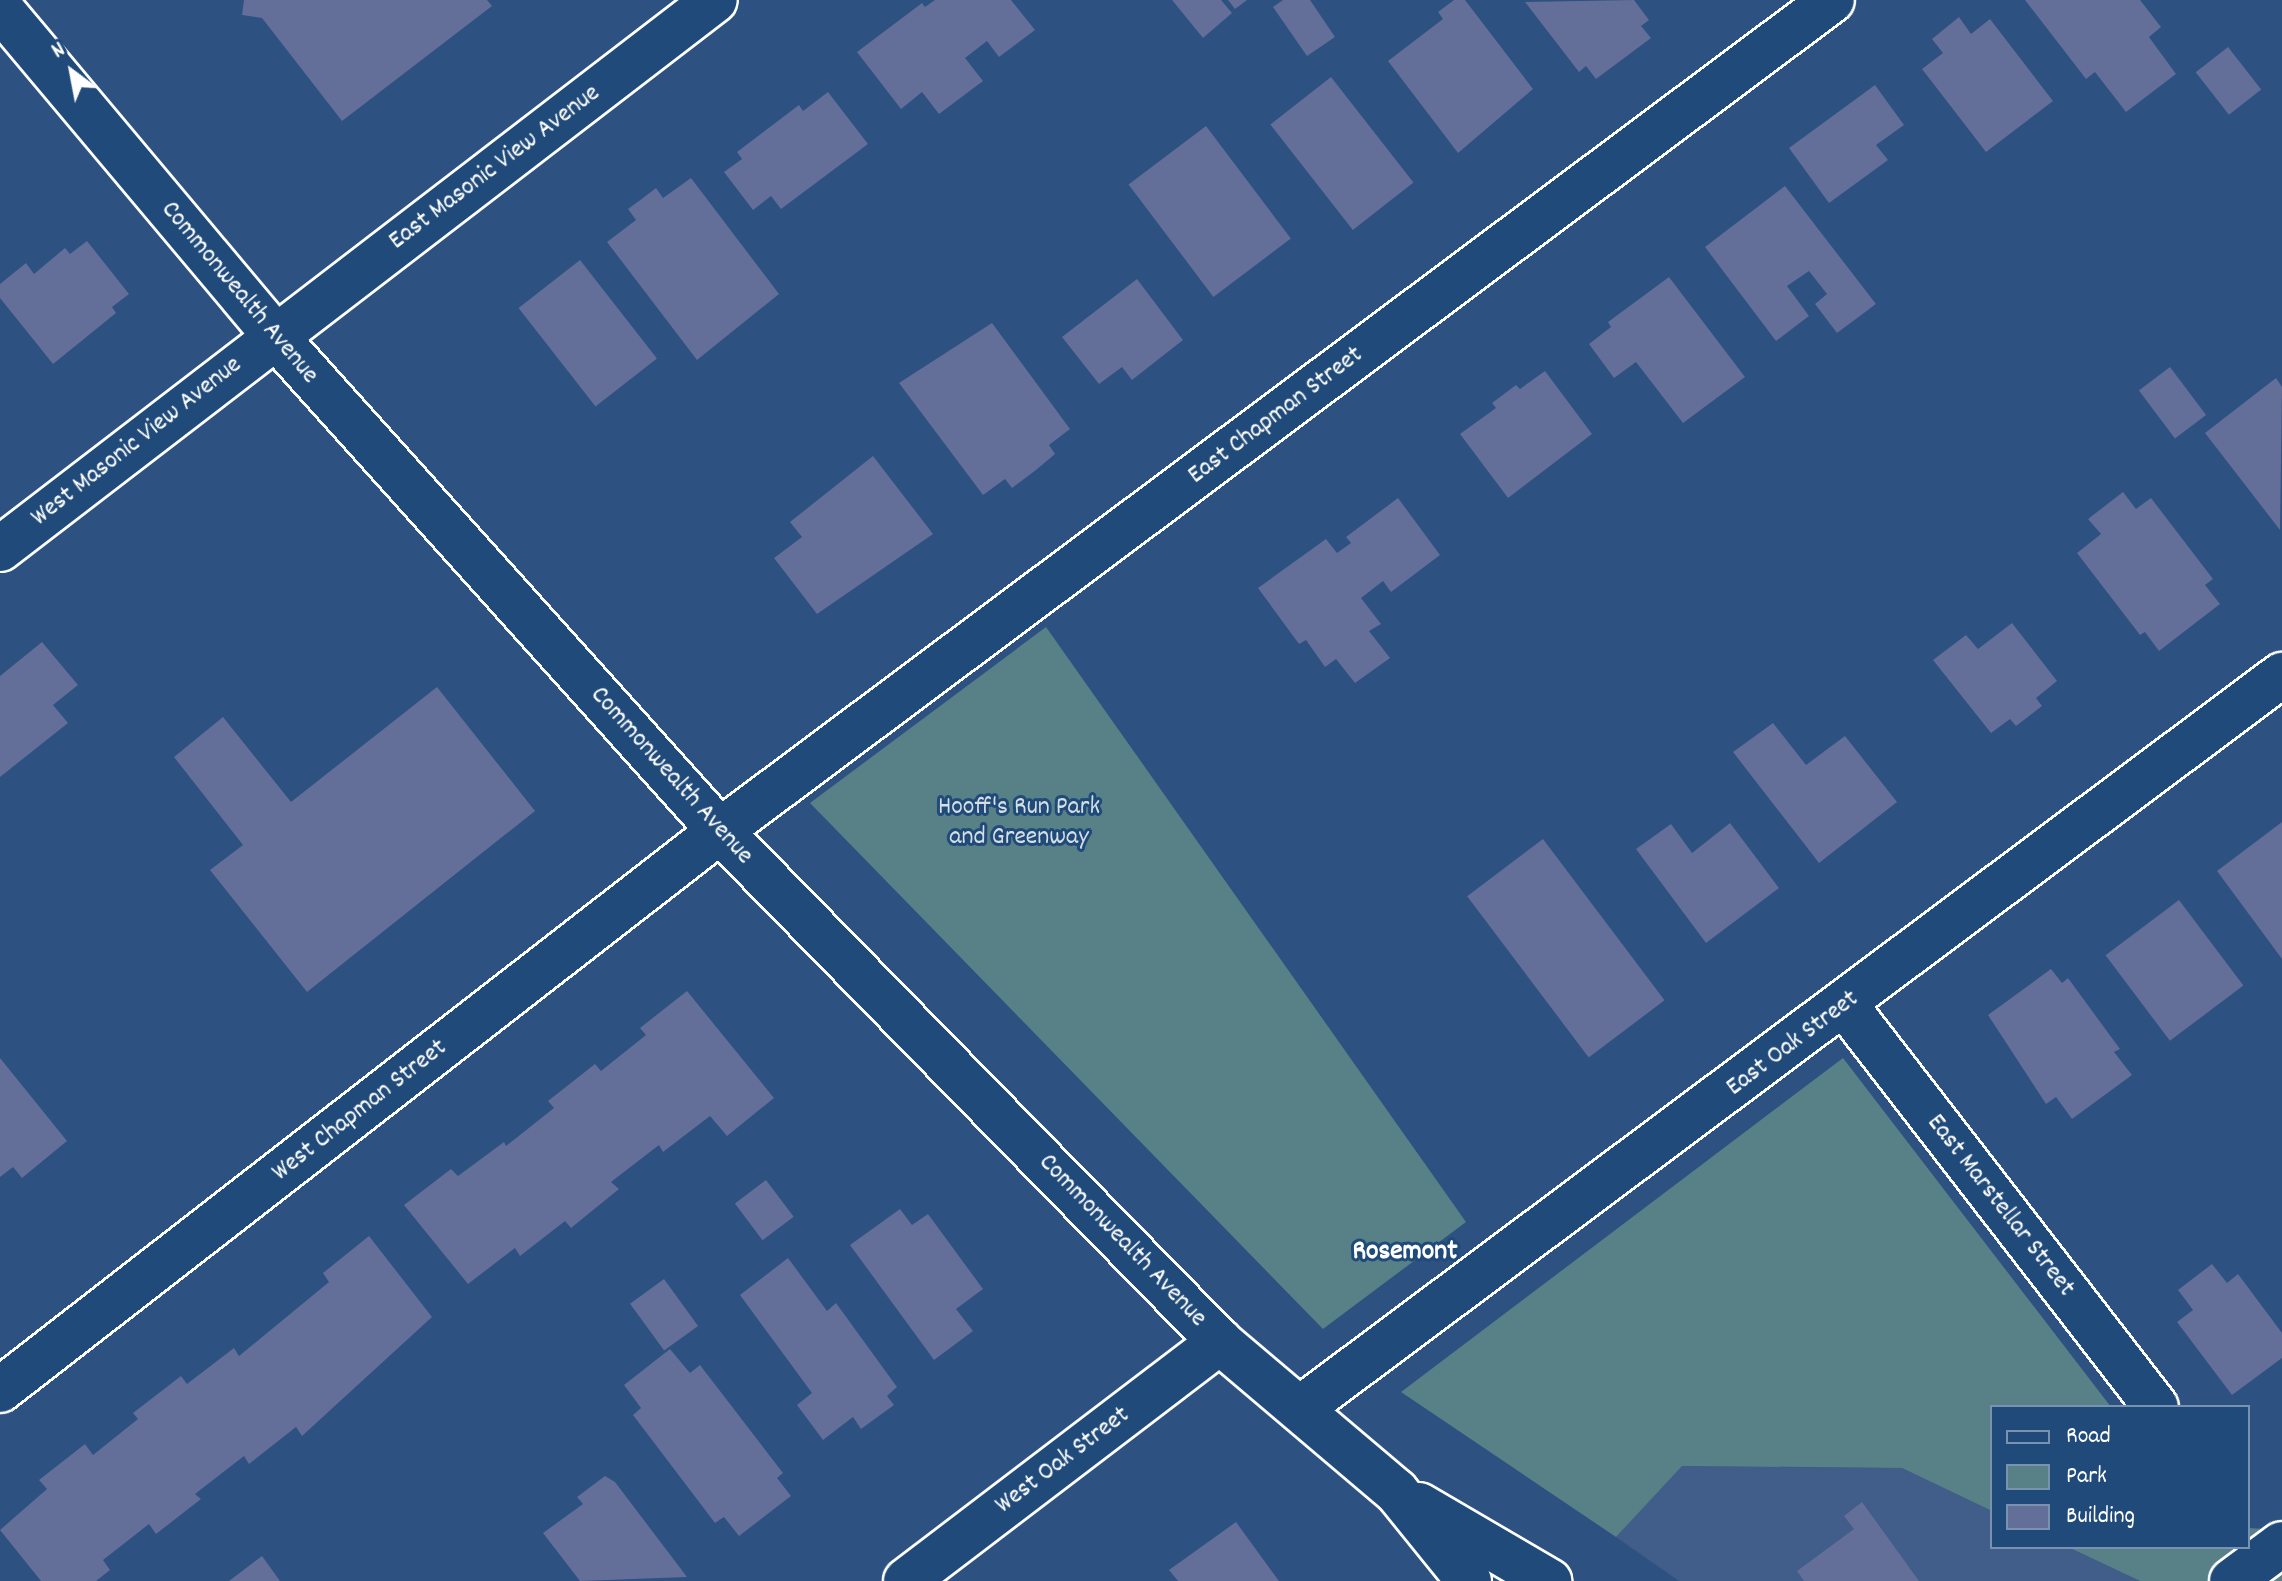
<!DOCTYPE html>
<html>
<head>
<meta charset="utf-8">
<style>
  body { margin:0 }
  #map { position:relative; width:2282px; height:1581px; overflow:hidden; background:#2d5180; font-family:Dekko,sans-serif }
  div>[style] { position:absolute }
  .built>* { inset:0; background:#415d8a }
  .green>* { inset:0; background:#578087 }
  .building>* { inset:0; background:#636e99; transform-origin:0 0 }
  .roads { filter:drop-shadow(2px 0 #fff) drop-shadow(-2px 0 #fff) drop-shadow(0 2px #fff) drop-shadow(0 -2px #fff) }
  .street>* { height:44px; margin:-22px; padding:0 22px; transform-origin:22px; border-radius:22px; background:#1f4a7a }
  .secondary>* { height:44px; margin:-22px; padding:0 22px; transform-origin:22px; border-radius:22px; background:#1f4a7a }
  span { translate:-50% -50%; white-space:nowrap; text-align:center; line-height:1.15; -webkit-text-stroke:6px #1f4a7a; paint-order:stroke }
  .street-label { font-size:26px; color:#fff }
  .park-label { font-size:26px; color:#d5dfe1 }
  .neighbourhood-label { font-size:28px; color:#fff; font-weight:700 }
  .legend { position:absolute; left:1990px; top:1405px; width:260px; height:144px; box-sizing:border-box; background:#1f4a7a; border:2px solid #7992af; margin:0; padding:10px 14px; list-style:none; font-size:24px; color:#fff }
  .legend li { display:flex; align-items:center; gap:16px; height:40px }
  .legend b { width:40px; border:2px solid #7992af }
  .north { position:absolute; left:32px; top:32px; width:80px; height:80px; -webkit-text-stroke:6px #1f4a7a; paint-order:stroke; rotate:328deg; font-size:22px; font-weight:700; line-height:32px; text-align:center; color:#fff }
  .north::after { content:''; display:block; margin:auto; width:28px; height:36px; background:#fff; clip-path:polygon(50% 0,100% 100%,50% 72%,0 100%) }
</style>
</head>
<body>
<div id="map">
  <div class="built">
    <div style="clip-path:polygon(1681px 1466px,1902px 1468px,1992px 1511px,1992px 1547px,2068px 1547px,2140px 1581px,1679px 1581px,1616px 1537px)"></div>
  </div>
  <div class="green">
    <div style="clip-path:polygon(1046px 627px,1466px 1222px,1323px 1329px,810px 803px)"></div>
    <div style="clip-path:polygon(1843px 1058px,2111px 1407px,1992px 1407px,1992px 1511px,1902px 1468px,1682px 1466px,1616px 1537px,1401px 1392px)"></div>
    <div style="clip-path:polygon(2248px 1528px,2282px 1530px,2282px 1581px,2140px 1581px,2068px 1547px,2248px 1547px)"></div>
  </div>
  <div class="building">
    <div style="clip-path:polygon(244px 0,487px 0,492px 6px,342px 121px,262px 18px,242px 15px)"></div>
    <div style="clip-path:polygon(935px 0,1011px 0,1035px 30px,999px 57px,987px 41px,965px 58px,983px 81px,939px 114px,922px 92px,901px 109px,857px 52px,922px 3px,925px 7px)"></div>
    <div style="clip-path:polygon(1172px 0,1221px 0,1232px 13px,1203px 38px)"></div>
    <div style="clip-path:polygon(1228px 0,1247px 0,1235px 9px)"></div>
    <div style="clip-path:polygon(1283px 0,1310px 0,1335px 37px,1307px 56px,1273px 7px)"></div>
    <div style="clip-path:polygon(1454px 0,1465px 0,1533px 89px,1458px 153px,1388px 61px,1443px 19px,1438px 12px)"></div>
    <div style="clip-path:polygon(1634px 0,1649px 20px,1641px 26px,1651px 38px,1596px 79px,1586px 66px,1579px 72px,1525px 2px)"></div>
    <div style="clip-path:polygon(2025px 0,2140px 0,2161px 27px,2149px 37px,2176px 74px,2126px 112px,2095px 72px,2086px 79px)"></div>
    <div style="clip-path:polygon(1959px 17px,1971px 34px,1990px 19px,2053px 101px,1986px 152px,1922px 69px,1943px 53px,1932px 39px)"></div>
    <div style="left:2228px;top:47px;width:54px;height:41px;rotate:52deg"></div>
    <div style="left:1331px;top:77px;width:134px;height:77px;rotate:52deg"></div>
    <div style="clip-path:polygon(1875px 85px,1904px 125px,1876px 145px,1888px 160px,1829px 203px,1789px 148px)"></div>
    <div style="clip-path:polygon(828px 92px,868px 144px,781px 209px,771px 196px,753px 210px,724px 172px,742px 159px,737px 152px,799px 105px,803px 111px)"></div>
    <div style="left:1206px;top:126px;width:141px;height:97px;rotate:53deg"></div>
    <div style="clip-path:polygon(691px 178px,779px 294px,697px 360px,607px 242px,636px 220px,628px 209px,643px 198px,656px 188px,663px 198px)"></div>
    <div style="clip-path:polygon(1785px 186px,1876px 304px,1837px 333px,1815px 304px,1827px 294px,1809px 271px,1787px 286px,1809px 316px,1776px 341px,1705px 247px)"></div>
    <div style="clip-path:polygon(87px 241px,129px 294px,112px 307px,116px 313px,53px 364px,0 298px,0 284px,26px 263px,34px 274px,65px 248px,70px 254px)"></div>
    <div style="left:580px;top:260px;width:125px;height:78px;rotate:52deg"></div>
    <div style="clip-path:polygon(1669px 277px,1745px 377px,1683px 423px,1636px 362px,1614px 378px,1589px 344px,1611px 327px,1608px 322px)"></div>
    <div style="clip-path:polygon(1137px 279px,1183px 340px,1132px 380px,1122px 367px,1099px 384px,1062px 337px)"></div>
    <div style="clip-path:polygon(992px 323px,1070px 429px,1049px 445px,1055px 454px,1036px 470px,1012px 488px,1005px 479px,983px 495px,899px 383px)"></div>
    <div style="left:2170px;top:367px;width:60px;height:39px;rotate:53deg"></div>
    <div style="clip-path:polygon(1545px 371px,1592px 434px,1508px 498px,1460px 434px,1496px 408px,1492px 403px,1516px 385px,1520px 389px)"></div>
    <div style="clip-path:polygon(2276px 378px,2282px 387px,2280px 530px,2205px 433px)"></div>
    <div style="clip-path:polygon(873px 456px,933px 534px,817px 614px,774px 558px,802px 537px,790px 522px)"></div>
    <div style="clip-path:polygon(2123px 492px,2136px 509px,2151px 498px,2213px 579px,2205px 585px,2220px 604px,2159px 651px,2145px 632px,2140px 635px,2077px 553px,2101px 534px,2088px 519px)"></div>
    <div style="clip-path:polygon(1398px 498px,1440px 555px,1391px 592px,1383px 581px,1361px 598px,1381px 624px,1369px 631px,1390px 658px,1355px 683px,1336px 659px,1325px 667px,1306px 640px,1299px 644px,1258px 588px,1326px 539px,1337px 553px,1351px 543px,1346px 537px)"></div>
    <div style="clip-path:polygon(2012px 623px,2057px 681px,2036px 698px,2042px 706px,2016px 726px,2010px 719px,1991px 733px,1933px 660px,1966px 635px,1978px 649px)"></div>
    <div style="clip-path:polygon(42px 642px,78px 685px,53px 705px,68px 723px,0 777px,0 676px)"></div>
    <div style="clip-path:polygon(437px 687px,535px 811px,307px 992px,210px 870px,243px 845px,174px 757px,223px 717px,291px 802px)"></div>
    <div style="clip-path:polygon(1773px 723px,1806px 765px,1845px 736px,1897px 802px,1819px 863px,1733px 752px)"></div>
    <div style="clip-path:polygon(2282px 822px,2282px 959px,2217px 871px)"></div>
    <div style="clip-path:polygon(1730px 823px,1779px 888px,1706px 943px,1636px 849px,1671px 824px,1692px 853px)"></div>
    <div style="left:1543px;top:839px;width:202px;height:95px;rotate:53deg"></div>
    <div style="left:2179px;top:900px;width:107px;height:92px;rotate:53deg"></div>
    <div style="clip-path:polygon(2051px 969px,2062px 983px,2068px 978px,2120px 1049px,2114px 1052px,2132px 1075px,2072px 1119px,2056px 1097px,2046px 1104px,1988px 1015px)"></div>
    <div style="clip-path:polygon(687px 991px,774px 1098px,727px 1136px,710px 1116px,663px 1152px,659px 1145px,611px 1182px,619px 1189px,571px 1228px,565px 1221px,520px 1256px,515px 1248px,468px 1284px,404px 1205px,451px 1169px,458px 1176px,504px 1142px,506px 1146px,554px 1108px,548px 1101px,595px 1064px,601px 1071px,646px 1035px,640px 1028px)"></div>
    <div style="clip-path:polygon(0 1058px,67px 1141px,22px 1178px,13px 1167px,0 1177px)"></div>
    <div style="left:766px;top:1180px;width:46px;height:39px;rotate:53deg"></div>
    <div style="clip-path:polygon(900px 1209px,912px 1225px,928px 1214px,983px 1289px,956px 1309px,973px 1331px,934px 1360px,850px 1245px)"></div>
    <div style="clip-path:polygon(369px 1236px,432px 1317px,302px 1436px,296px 1427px,249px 1464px,244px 1456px,195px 1494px,201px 1499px,156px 1534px,149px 1524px,103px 1560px,110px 1570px,96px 1581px,41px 1581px,0 1530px,47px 1489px,39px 1480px,85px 1444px,93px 1455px,138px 1419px,133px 1413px,181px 1376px,187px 1384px,234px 1348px,239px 1356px,329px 1282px,323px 1273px)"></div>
    <div style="clip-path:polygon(788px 1258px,827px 1311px,836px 1303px,897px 1387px,887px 1396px,894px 1405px,861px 1429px,853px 1417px,823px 1440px,797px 1405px,812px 1393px,740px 1295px)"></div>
    <div style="clip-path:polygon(2212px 1264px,2227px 1283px,2238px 1274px,2282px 1333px,2282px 1358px,2232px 1395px,2177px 1322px,2193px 1310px,2178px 1290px)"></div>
    <div style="left:664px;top:1279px;width:58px;height:42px;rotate:54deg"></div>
    <div style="clip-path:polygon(670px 1349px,690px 1373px,700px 1365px,783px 1473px,777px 1478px,791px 1496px,739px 1536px,724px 1517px,715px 1523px,633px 1415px,641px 1408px,624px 1385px)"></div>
    <div style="clip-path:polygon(605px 1476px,615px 1482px,687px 1577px,580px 1581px,543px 1533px,583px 1504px,577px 1497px)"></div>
    <div style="clip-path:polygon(1862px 1502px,1919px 1581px,1804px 1581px,1797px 1571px,1854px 1529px,1844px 1516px)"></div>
    <div style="clip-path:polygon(1236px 1522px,1279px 1581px,1178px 1581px,1169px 1570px)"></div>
    <div style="clip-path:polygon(262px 1556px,280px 1581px,229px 1581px)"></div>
  </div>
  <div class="roads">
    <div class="street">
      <div style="left:0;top:549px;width:901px;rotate:-37.52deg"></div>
      <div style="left:1845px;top:1005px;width:508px;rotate:52.27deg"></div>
      <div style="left:0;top:1390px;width:912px;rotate:-37.83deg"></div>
      <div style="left:720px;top:831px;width:1388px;rotate:-36.77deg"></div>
      <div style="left:1301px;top:1408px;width:1225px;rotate:-36.77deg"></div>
      <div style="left:906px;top:1581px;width:395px;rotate:-37.3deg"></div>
      <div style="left:2232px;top:1581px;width:62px;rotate:-36.5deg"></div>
    </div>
    <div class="secondary">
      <div style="left:0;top:8px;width:427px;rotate:50deg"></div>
      <div style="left:274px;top:335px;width:667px;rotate:48.04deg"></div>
      <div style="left:720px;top:831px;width:715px;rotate:45.62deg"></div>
      <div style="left:1220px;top:1342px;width:231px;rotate:40.3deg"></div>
      <div style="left:1396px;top:1491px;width:116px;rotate:51deg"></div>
      <div style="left:1419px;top:1505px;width:151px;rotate:30.3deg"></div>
    </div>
  </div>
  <div class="street-label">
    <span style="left:495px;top:168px;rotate:-37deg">East Masonic View Avenue</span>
    <span style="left:239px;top:293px;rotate:50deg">Commonwealth Avenue</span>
    <span style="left:1276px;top:416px;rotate:-37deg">East Chapman Street</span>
    <span style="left:137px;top:442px;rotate:-38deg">West Masonic View Avenue</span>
    <span style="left:671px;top:776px;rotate:48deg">Commonwealth Avenue</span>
    <span style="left:1793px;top:1044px;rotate:-37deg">East Oak Street</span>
    <span style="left:360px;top:1111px;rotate:-38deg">West Chapman Street</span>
    <span style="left:2000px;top:1206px;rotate:52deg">East Marstellar Street</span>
    <span style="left:1122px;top:1241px;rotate:46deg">Commonwealth Avenue</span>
    <span style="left:1063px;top:1461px;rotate:-37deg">West Oak Street</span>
  </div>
  <div class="park-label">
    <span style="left:1019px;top:823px">Hooff's Run Park<br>and Greenway</span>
  </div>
  <div class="neighbourhood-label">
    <span style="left:1405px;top:1253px">Rosemont</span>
  </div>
  <ul class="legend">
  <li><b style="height:10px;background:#1f4a7a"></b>Road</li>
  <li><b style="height:22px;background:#578087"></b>Park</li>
  <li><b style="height:22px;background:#636e99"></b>Building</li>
  </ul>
  <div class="north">N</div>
</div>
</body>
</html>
